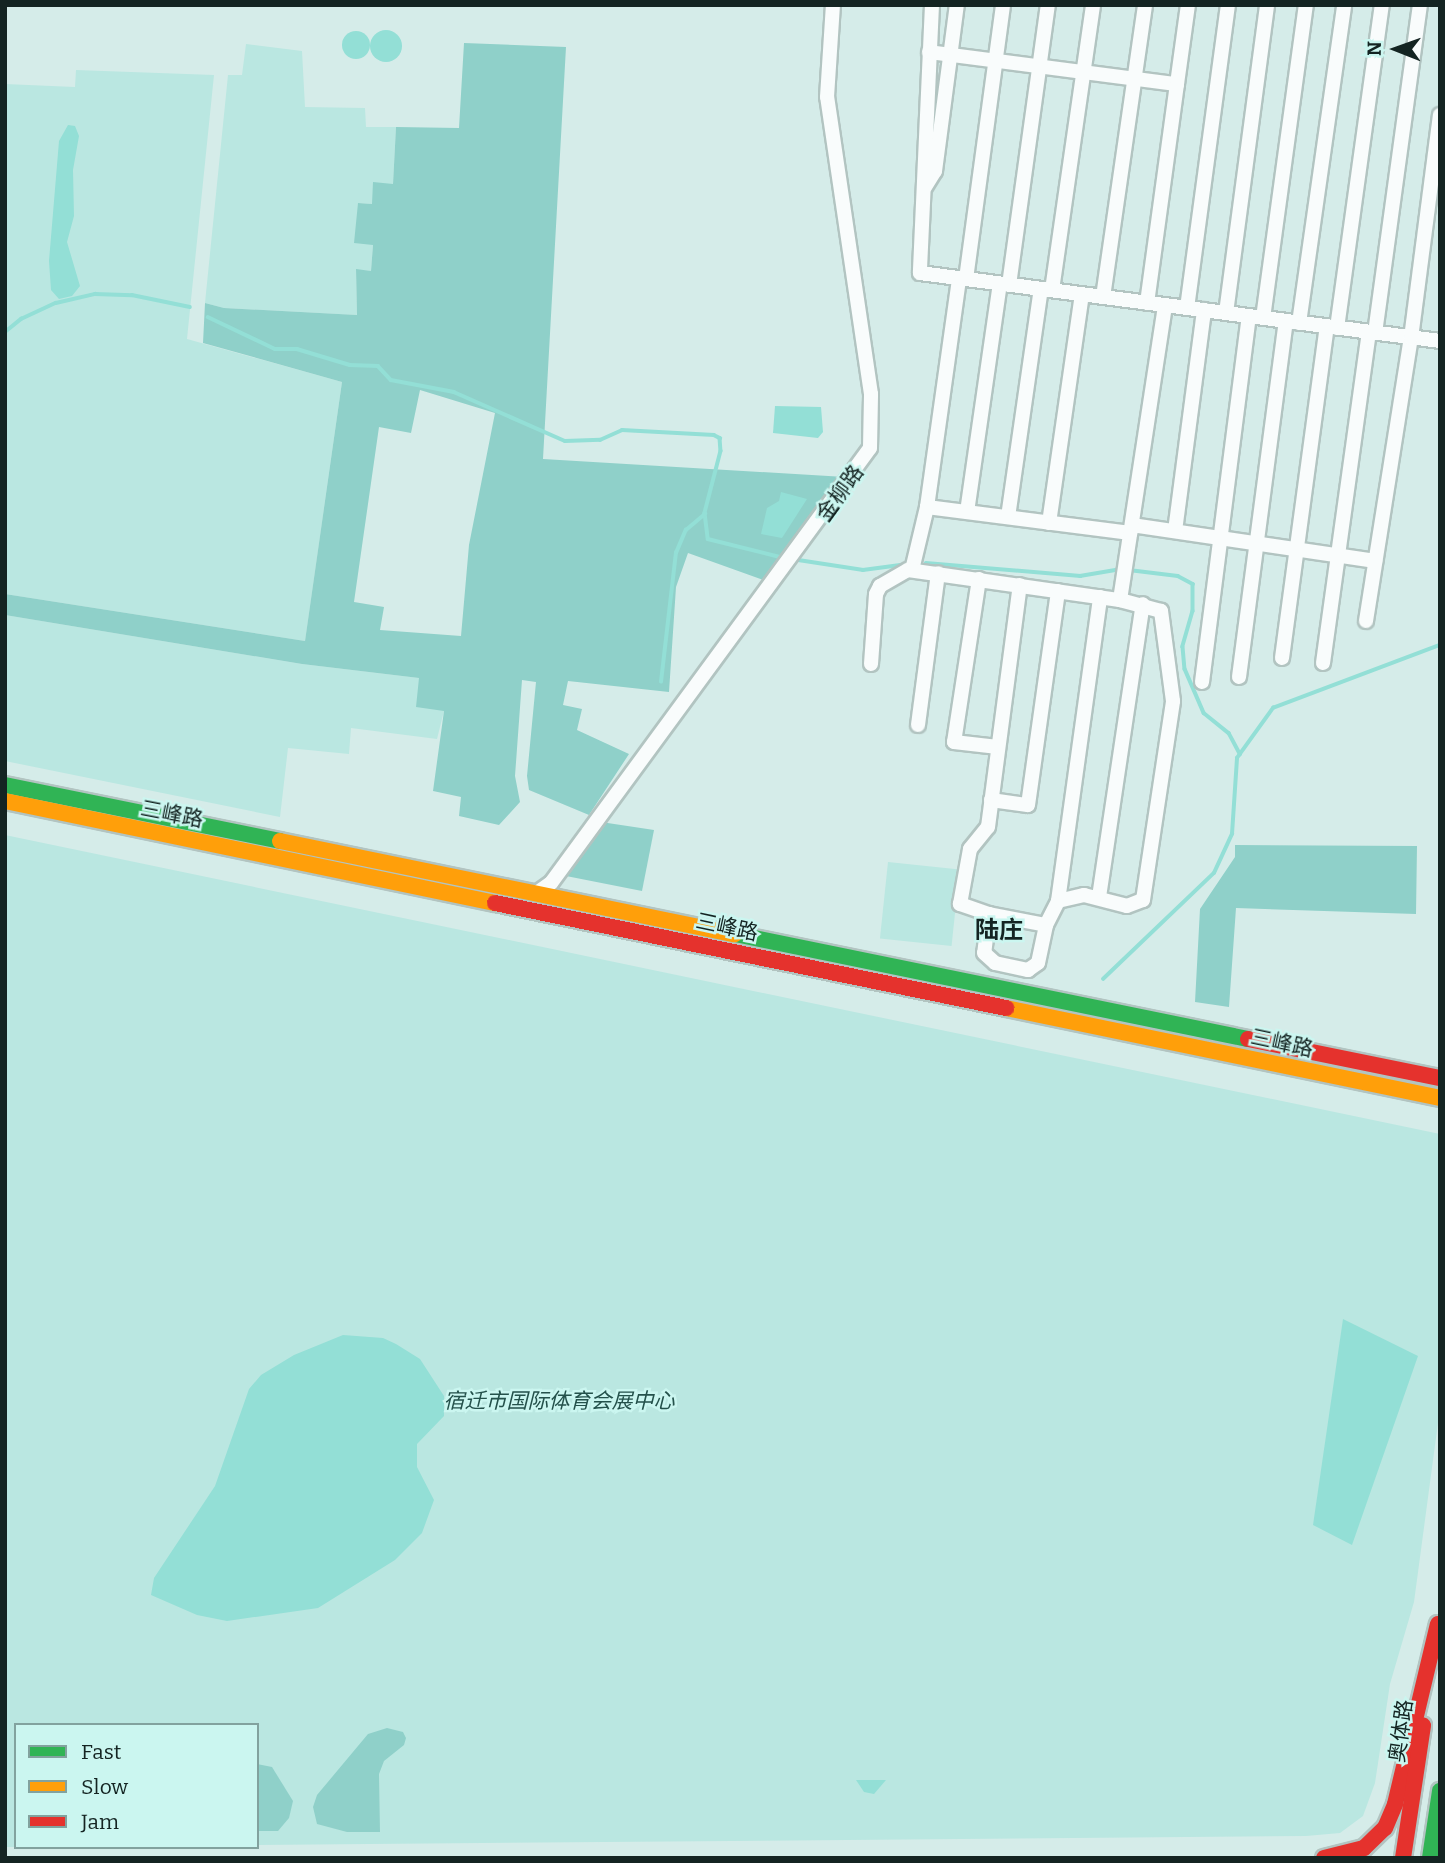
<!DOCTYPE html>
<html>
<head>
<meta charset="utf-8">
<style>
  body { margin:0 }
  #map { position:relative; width:1445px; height:1863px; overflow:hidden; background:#d5ece9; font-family:Bitter,"Noto Sans SC",serif }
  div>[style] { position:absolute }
  .green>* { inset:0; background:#bae7e1; transform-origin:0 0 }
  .forest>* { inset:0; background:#8fd0c9 }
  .water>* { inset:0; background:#93dfd6 }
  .round { border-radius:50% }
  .stream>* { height:3.5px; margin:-1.75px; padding:0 1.75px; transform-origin:1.75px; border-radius:1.75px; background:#93dfd6 }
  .roads { filter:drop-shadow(2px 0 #b2c4c1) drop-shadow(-2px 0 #b2c4c1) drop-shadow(0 2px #b2c4c1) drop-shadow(0 -2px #b2c4c1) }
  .street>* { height:14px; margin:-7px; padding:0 7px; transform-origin:7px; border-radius:7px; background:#f9fcfc }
  .fast>* { height:16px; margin:-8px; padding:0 8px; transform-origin:8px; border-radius:8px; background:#30b455 }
  .slow>* { height:16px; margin:-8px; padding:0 8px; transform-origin:8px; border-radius:8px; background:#ff9f0a }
  .jam>* { height:16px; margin:-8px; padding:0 8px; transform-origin:8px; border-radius:8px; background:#e5322d }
  span { translate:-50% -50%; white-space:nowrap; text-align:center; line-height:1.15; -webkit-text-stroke:5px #cbf6f0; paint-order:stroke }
  .street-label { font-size:21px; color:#142422 }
  .park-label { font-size:21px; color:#24514b; font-style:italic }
  .quarter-label { font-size:24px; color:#142422; font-weight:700 }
  .frame { position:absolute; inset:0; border:7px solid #142422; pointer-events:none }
  .legend { position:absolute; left:14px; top:1723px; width:245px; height:126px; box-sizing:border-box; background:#cbf6f0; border:2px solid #82a29e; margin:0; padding:9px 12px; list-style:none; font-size:21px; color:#142422 }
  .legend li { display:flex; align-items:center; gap:14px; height:35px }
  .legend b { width:35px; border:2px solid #82a29e }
  .north { position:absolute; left:1361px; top:14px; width:70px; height:70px; -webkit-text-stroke:5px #cbf6f0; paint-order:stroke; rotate:271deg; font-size:19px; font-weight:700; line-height:28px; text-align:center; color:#142422 }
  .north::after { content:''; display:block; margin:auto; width:24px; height:32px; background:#142422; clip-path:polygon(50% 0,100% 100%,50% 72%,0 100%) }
</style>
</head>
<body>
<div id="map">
  <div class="green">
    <div style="clip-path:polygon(246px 44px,302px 51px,305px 107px,365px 108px,366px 127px,396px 127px,393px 184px,372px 204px,359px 203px,373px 244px,371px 271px,356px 270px,357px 315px,224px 308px,205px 303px,228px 75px,242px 75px)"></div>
    <div style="clip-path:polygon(76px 70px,214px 75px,187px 339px,342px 382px,305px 641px,5px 594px,5px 84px,75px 87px)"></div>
    <div style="clip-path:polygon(5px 615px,302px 664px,419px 678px,444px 711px,437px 739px,351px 728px,349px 754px,288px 748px,280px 817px,5px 761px)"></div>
    <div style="clip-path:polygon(5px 835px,1440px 1134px,1440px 1408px,1414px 1602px,1390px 1684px,1375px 1783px,1363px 1816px,1340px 1833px,1306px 1836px,257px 1845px,257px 1725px,16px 1725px,16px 1847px,5px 1847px)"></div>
    <div style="left:888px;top:862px;width:72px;height:77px;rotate:6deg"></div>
  </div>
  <div class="forest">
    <div style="clip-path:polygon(evenodd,464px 43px,566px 47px,543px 459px,845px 477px,766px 581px,688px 553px,676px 587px,669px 692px,568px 681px,563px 705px,582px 709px,577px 730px,629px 754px,589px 815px,529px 790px,527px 776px,536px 682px,522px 680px,515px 776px,520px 802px,499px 825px,459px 816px,461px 797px,433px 791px,444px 711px,416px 707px,419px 678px,302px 664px,5px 615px,5px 594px,305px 641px,342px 382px,203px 343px,205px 303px,224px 308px,357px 315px,356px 269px,371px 271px,373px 245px,354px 243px,358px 203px,372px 204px,373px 182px,393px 184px,396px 127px,459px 128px,464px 43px,420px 390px,495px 413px,469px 545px,461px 636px,380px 630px,384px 607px,354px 602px,379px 427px,411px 433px,420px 390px)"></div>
    <div style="clip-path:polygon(601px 822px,654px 830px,642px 891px,561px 875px)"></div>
    <div style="clip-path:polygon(1235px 845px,1417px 846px,1416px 914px,1236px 908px,1229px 1007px,1195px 1002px,1200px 909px,1235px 857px)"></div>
    <div style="clip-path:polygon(387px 1728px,403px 1732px,406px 1738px,404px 1745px,384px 1761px,379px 1774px,380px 1832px,347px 1832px,317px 1824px,313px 1807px,317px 1795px,368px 1734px)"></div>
    <div style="clip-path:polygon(257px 1764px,272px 1767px,293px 1801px,289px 1818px,278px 1831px,257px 1831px)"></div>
  </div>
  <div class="water">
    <div class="round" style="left:370px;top:30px;width:32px;height:32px"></div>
    <div class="round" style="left:342px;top:31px;width:28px;height:28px"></div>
    <div style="clip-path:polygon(68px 125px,75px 126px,79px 136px,73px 170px,74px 216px,67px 242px,80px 286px,72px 296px,59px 299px,51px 290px,49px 261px,59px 141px)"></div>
    <div style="clip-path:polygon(775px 406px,821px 407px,823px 432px,818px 438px,773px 433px)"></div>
    <div style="clip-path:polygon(781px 492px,807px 499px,782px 538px,761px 534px,767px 508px,779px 501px)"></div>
    <div style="clip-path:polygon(1343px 1319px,1418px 1356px,1352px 1545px,1313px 1525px)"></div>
    <div style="clip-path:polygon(343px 1335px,383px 1338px,396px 1344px,420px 1359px,444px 1396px,444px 1416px,417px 1444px,417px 1467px,434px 1500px,422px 1533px,395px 1560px,318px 1608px,227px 1621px,197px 1615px,151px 1595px,154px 1578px,215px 1486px,249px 1389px,261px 1375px,294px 1355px)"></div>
    <div style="clip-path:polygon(856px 1780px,886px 1780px,874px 1794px,864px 1792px)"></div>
  </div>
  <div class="stream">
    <div style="left:208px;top:317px;width:74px;rotate:25.5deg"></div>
    <div style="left:275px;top:349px;width:22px"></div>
    <div style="left:297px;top:349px;width:55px;rotate:16.8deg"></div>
    <div style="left:350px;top:365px;width:28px;rotate:2deg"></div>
    <div style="left:378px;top:366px;width:19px;rotate:47deg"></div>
    <div style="left:391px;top:380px;width:64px;rotate:10.8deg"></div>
    <div style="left:454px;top:392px;width:121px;rotate:23.8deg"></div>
    <div style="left:565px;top:441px;width:35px;rotate:-2deg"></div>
    <div style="left:600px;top:440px;width:24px;rotate:-24deg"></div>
    <div style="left:622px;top:430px;width:92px;rotate:3.1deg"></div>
    <div style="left:714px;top:435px;width:7px;rotate:27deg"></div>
    <div style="left:720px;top:438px;width:13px;rotate:86deg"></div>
    <div style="left:721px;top:451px;width:64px;rotate:104.5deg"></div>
    <div style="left:705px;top:513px;width:26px;rotate:83deg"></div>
    <div style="left:708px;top:539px;width:78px;rotate:14deg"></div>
    <div style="left:5px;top:332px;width:21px;rotate:-39deg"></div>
    <div style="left:21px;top:319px;width:38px;rotate:-25deg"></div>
    <div style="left:56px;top:303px;width:40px;rotate:-13deg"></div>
    <div style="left:95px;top:294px;width:37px;rotate:2deg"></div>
    <div style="left:132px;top:295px;width:59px;rotate:11.7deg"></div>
    <div style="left:792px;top:559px;width:72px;rotate:8.8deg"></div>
    <div style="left:863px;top:570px;width:45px;rotate:-7.6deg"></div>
    <div style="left:926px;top:563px;width:155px;rotate:4.8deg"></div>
    <div style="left:1080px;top:576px;width:43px;rotate:-9.5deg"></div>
    <div style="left:1129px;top:570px;width:49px;rotate:7deg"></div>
    <div style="left:1178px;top:576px;width:17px;rotate:28deg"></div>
    <div style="left:1193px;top:584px;width:27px;rotate:90deg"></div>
    <div style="left:1193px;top:611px;width:37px;rotate:106deg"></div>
    <div style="left:1183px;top:647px;width:22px;rotate:85deg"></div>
    <div style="left:1185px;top:669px;width:48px;rotate:66.6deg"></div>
    <div style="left:1204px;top:713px;width:32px;rotate:39deg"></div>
    <div style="left:1229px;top:733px;width:24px;rotate:62deg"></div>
    <div style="left:661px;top:682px;width:130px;rotate:-83.4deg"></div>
    <div style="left:676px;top:553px;width:25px;rotate:-67deg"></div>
    <div style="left:686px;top:530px;width:25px;rotate:-40deg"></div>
    <div style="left:1103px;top:979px;width:153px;rotate:-43.7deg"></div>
    <div style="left:1214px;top:873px;width:43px;rotate:-65.2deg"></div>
    <div style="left:1232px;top:834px;width:76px;rotate:-86.2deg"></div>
    <div style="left:1237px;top:758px;width:62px;rotate:-54.2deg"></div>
    <div style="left:1273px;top:708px;width:178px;rotate:-20.7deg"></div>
  </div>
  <div class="roads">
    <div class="street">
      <div style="left:932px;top:5px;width:268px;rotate:92.6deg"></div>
      <div style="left:920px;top:273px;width:524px;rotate:7.45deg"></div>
      <div style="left:929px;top:52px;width:250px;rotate:7.4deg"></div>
      <div style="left:1177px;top:84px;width:221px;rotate:97.8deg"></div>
      <div style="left:1177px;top:84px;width:80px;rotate:-82.1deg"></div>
      <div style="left:925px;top:187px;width:19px;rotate:-58deg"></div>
      <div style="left:935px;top:171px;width:167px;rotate:-82.5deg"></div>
      <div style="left:966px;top:279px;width:276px;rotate:-82.3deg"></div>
      <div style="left:1009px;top:285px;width:283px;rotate:-82.1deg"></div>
      <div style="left:1052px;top:290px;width:288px;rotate:-81.8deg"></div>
      <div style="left:1103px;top:297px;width:295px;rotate:-81.8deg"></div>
      <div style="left:1187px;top:308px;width:306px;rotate:-82.3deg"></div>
      <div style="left:1226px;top:313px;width:311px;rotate:-82.4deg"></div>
      <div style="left:1263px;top:318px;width:316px;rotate:-82.2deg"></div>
      <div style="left:1299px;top:323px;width:321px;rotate:-81.9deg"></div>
      <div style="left:1337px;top:328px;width:326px;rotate:-82.1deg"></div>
      <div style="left:1375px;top:333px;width:331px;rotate:-82.2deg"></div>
      <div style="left:927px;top:507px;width:231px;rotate:-82deg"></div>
      <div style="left:967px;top:512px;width:230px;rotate:-81.8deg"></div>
      <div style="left:1008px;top:517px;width:230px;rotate:-81.8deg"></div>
      <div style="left:1049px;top:523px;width:231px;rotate:-81.8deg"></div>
      <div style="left:1132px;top:525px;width:246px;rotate:8.4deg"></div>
      <div style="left:1175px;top:531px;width:223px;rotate:-82.5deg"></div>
      <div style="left:912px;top:570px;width:65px;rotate:-76.6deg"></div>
      <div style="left:927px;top:507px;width:205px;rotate:7.3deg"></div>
      <div style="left:979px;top:579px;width:165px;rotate:98.7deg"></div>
      <div style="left:954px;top:742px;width:44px;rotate:6.5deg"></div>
      <div style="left:1366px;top:621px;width:287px;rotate:-81deg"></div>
      <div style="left:1411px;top:338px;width:225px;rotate:-82.6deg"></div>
      <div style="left:1282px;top:658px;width:335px;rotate:-82.3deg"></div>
      <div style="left:1323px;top:663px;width:334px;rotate:-82.1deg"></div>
      <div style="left:871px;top:664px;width:70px;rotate:-85.9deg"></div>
      <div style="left:876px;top:594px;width:9px;rotate:-63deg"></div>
      <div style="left:880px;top:586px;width:32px;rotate:-30deg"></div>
      <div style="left:908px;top:570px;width:214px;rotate:8.1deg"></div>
      <div style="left:1120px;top:600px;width:298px;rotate:-81.3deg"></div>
      <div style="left:1239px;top:677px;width:359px;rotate:-82.5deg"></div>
      <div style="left:1202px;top:682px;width:369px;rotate:-82.7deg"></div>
      <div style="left:918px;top:725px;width:153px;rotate:-82.5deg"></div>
      <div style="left:991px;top:800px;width:37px;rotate:8deg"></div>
      <div style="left:1028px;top:805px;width:216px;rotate:-82deg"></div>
      <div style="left:538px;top:892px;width:16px;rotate:-35deg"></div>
      <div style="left:551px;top:883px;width:539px;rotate:-53.75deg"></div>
      <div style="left:870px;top:448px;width:54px;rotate:-88.9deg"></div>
      <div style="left:871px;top:394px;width:300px;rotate:-98.4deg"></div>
      <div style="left:827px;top:97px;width:92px;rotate:-86.3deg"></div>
      <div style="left:1099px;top:897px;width:296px;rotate:-81.5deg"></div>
      <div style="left:1058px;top:901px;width:307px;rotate:-82.1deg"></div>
      <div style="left:989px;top:914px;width:31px;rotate:-161deg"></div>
      <div style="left:960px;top:904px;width:56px;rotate:-79.7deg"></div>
      <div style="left:970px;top:849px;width:28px;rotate:-51deg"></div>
      <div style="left:988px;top:827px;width:244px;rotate:-82.5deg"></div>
      <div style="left:1046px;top:925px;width:58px;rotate:-169.1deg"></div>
      <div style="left:989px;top:914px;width:39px;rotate:97deg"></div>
      <div style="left:984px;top:953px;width:15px;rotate:42deg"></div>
      <div style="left:995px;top:963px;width:34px;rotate:12deg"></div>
      <div style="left:1028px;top:970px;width:12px;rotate:-35deg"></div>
      <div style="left:1038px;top:963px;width:39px;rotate:-78deg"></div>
      <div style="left:1046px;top:925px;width:27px;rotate:-63deg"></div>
      <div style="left:1058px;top:901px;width:27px;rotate:-13deg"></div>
      <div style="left:1084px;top:895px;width:44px;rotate:14.3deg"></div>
      <div style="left:1127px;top:906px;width:17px;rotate:-21deg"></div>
      <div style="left:1143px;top:900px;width:201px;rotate:-81.4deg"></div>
      <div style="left:1173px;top:701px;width:91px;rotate:-97.6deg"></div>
      <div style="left:1161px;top:611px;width:42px;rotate:-165deg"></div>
    </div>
    <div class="fast">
      <div style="left:5px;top:785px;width:281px;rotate:11.5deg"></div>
      <div style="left:735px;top:934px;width:524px;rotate:11.57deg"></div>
      <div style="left:1430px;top:1858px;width:68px;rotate:-81.5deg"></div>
    </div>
    <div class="slow">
      <div style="left:5px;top:801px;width:501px;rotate:11.76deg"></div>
      <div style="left:280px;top:841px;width:464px;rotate:11.6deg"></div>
      <div style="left:1006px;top:1008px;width:443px;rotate:11.7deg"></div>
    </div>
    <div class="jam">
      <div style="left:495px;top:903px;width:522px;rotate:11.61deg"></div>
      <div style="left:1248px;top:1039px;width:196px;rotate:11.5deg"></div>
      <div style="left:1324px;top:1858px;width:41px;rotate:-14deg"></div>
      <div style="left:1364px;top:1848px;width:29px;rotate:-44deg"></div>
      <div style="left:1385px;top:1828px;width:26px;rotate:-67deg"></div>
      <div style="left:1395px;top:1804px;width:185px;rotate:-76.6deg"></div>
      <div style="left:1403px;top:1858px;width:134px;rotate:-81.4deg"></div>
    </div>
  </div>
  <div class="street-label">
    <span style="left:840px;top:493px;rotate:-54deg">金柳路</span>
    <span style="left:172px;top:814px;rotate:11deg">三峰路</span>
    <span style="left:727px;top:927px;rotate:12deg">三峰路</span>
    <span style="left:1282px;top:1043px;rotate:12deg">三峰路</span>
    <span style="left:1401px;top:1731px;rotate:-82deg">奥体路</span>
  </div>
  <div class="park-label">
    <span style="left:559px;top:1401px">宿迁市国际体育会展中心</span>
  </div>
  <div class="quarter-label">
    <span style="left:999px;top:931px">陆庄</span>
  </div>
  <div class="frame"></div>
  <ul class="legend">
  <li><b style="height:9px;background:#30b455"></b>Fast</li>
  <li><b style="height:9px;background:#ff9f0a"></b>Slow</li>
  <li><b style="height:9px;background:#e5322d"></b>Jam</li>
  </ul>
  <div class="north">N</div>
</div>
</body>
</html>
